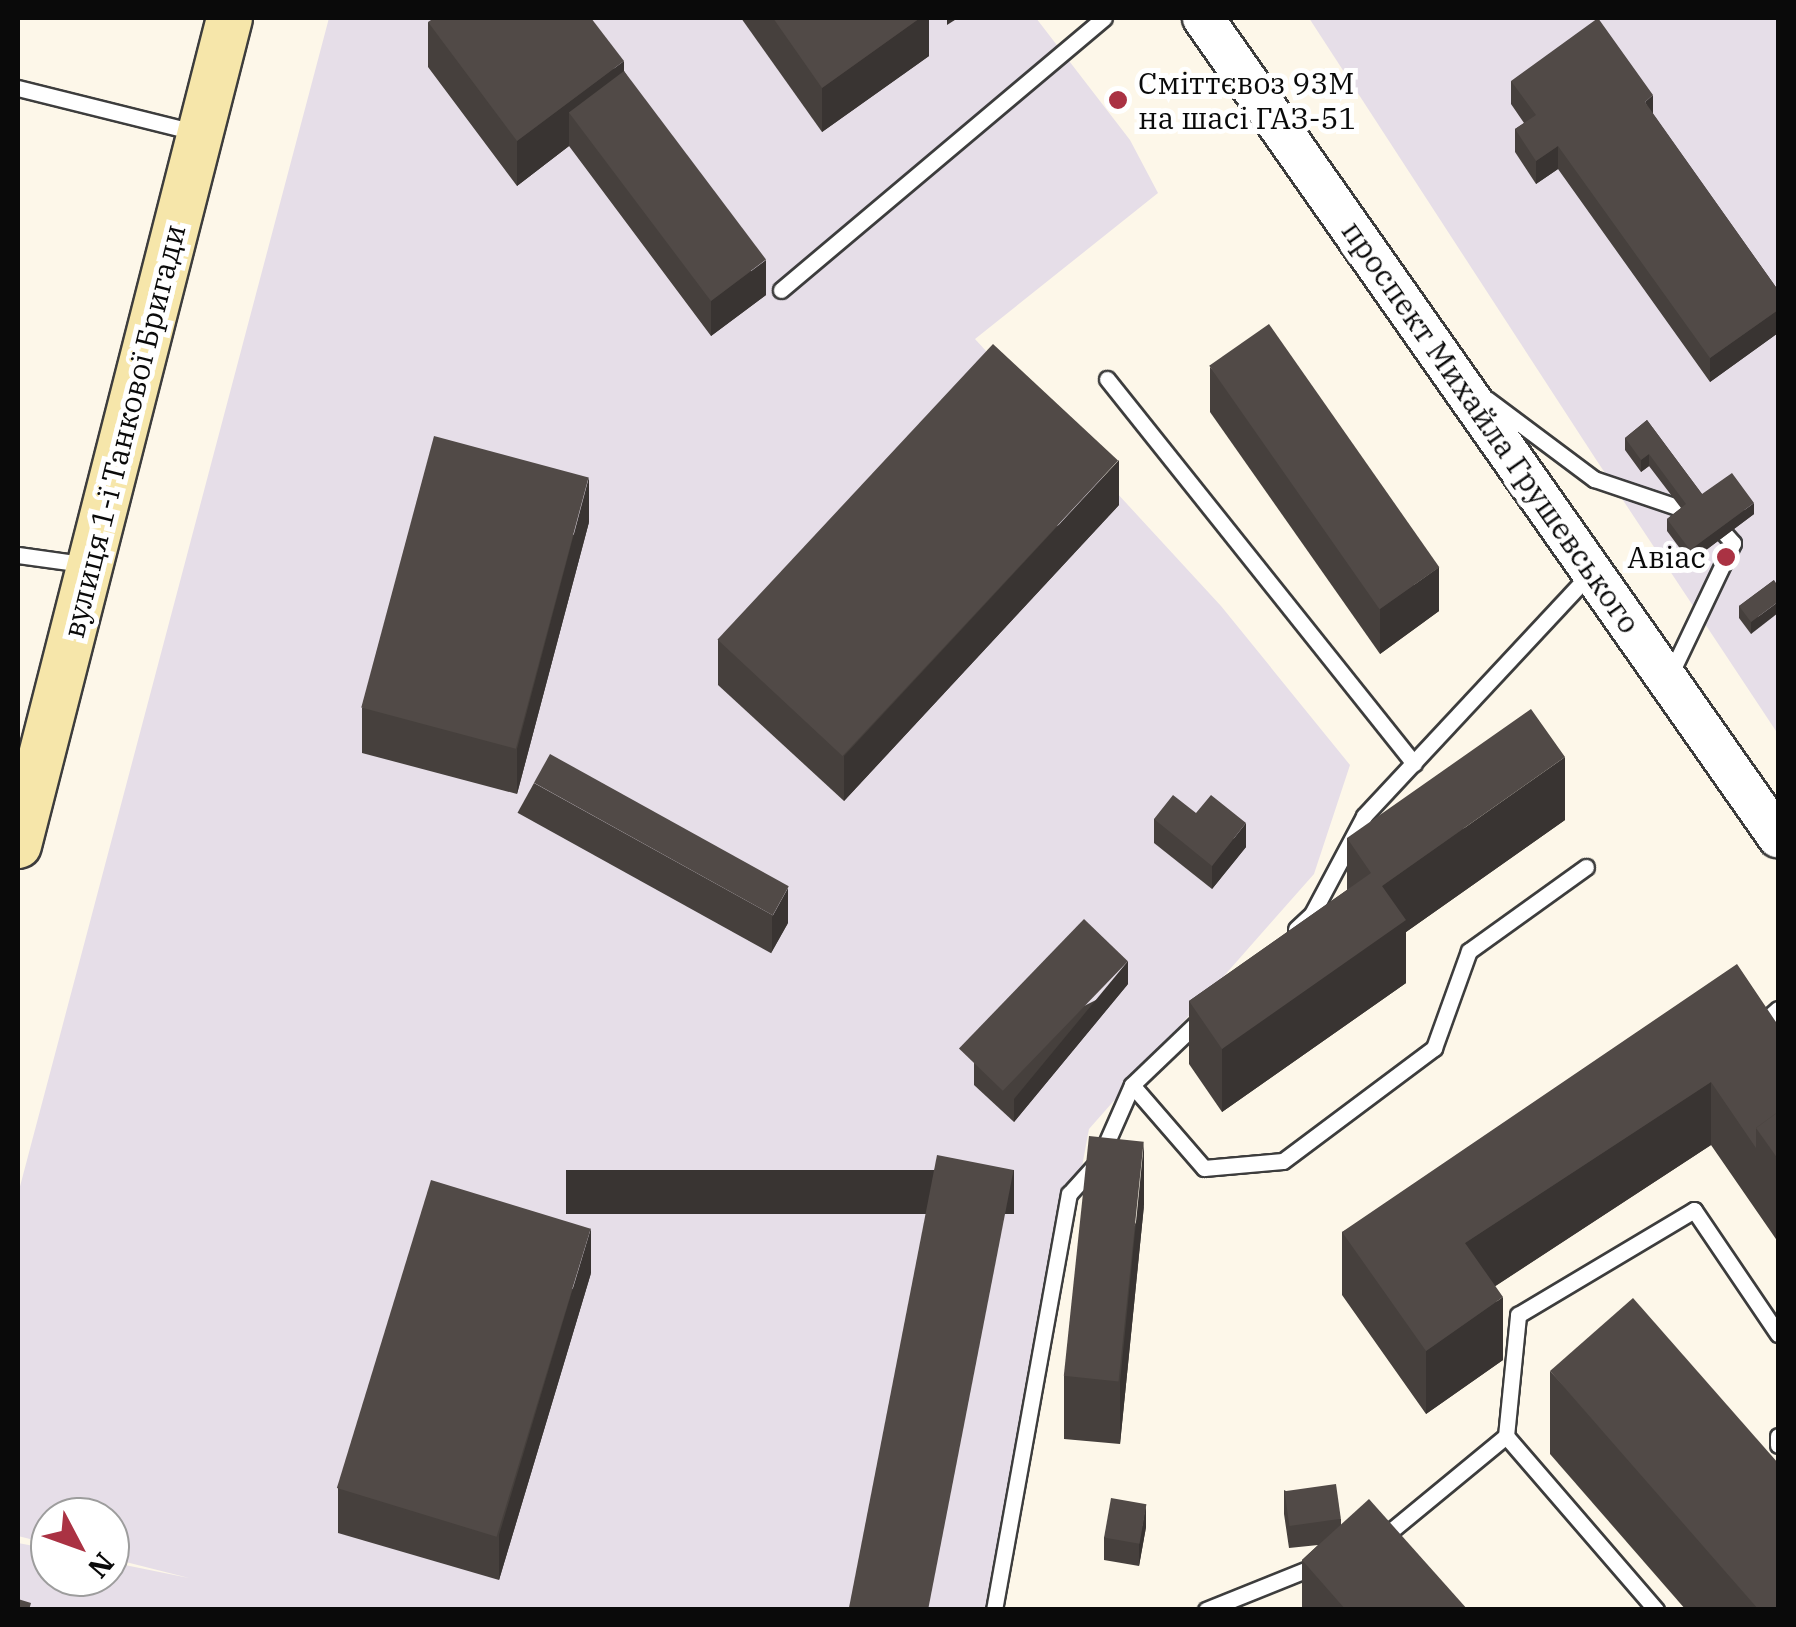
<!DOCTYPE html>
<html>
<head>
<meta charset="utf-8">
<style>
  body { margin:0 }
  #map { position:relative; width:1796px; height:1627px; overflow:hidden; background:#fdf7e9; font-family:"IBM Plex Serif",serif }
  div>[style] { position:absolute }
  .industrial>* { inset:0; background:#e6dee8 }
  .roads { filter:drop-shadow(2px 0 #3d3d3d) drop-shadow(-2px 0 #3d3d3d) drop-shadow(0 2px #3d3d3d) drop-shadow(0 -2px #3d3d3d) }
  .service>* { height:15px; margin:-7.5px; padding:0 7.5px; transform-origin:7.5px; border-radius:7.5px; background:#fff }
  .tertiary>* { height:40px; margin:-20px; padding:0 20px; transform-origin:20px; border-radius:20px; background:#fff }
  .secondary>* { height:45px; margin:-22.5px; padding:0 22.5px; transform-origin:22.5px; border-radius:22.5px; background:#f6e6aa }
  .wall>* { inset:0; background:#46403d; transform-origin:0 0 }
  .shaded-wall>* { inset:0; background:#393432; transform-origin:0 0 }
  .building>* { inset:0; background:#514a47; transform-origin:0 0 }
  .dots>* { width:28px; height:28px; translate:-50% -50%; box-sizing:border-box; border:5px solid #fff; border-radius:50% }
  span { translate:-50% -50%; white-space:nowrap; text-align:center; line-height:1.15; -webkit-text-stroke:10px #fff; paint-order:stroke }
  .poi-label { font-size:30px; color:#0a0a0a }
  .left { translate:0 -50%; text-align:left }
  .right { translate:-100% -50%; text-align:right }
  .street-label { font-size:30px; color:#0a0a0a }
  .frame { position:absolute; inset:0; border:20px solid #0a0a0a; pointer-events:none }
  .north { position:absolute; left:30px; top:1497px; width:100px; height:100px; box-sizing:border-box; background:#fff; border:2px solid #9d9d9d; border-radius:50%; rotate:131deg; font-size:28px; font-weight:700; line-height:40px; text-align:center; color:#0a0a0a }
  .north::after { content:''; display:block; margin:auto; width:35px; height:45px; background:#aa3243; clip-path:polygon(50% 0,100% 100%,50% 72%,0 100%) }
</style>
</head>
<body>
<div id="map">
  <div class="industrial">
    <div style="clip-path:polygon(329px 18px,1036px 18px,1130px 140px,1158px 193px,975px 339px,1221px 606px,1350px 765px,1314px 874px,1089px 1129px,1000px 1609px,18px 1609px,18px 1543px,50px 1549px,50px 1577px,110px 1577px,110px 1562px,189px 1578px,110px 1558px,110px 1517px,50px 1517px,50px 1544px,18px 1536px,18px 1194px)"></div>
    <div style="clip-path:polygon(1309px 18px,1778px 18px,1778px 734px,1597px 461px)"></div>
  </div>
  <div class="roads">
    <div class="service">
      <div style="left:18px;top:88px;width:186px;rotate:14deg"></div>
      <div style="left:781px;top:290px;width:422px;rotate:-40.1deg"></div>
      <div style="left:1107px;top:379px;width:492px;rotate:51.4deg"></div>
      <div style="left:1487px;top:399px;width:134px;rotate:36.8deg"></div>
      <div style="left:1594px;top:479px;width:88px;rotate:18.6deg"></div>
      <div style="left:18px;top:555px;width:66px;rotate:7.9deg"></div>
      <div style="left:1671px;top:673px;width:144px;rotate:-64.5deg"></div>
      <div style="left:1733px;top:543px;width:12px;rotate:-132deg"></div>
      <div style="left:1296px;top:929px;width:22px;rotate:-43deg"></div>
      <div style="left:1312px;top:914px;width:111px;rotate:-62deg"></div>
      <div style="left:1364px;top:816px;width:330px;rotate:-47deg"></div>
      <div style="left:1778px;top:1009px;width:23px;rotate:139deg"></div>
      <div style="left:1761px;top:1024px;width:30px;rotate:56deg"></div>
      <div style="left:1132px;top:1085px;width:110px;rotate:49.1deg"></div>
      <div style="left:1204px;top:1168px;width:79px;rotate:-5.1deg"></div>
      <div style="left:1283px;top:1161px;width:189px;rotate:-36.8deg"></div>
      <div style="left:1434px;top:1048px;width:103px;rotate:-70.2deg"></div>
      <div style="left:1469px;top:951px;width:144px;rotate:-35.7deg"></div>
      <div style="left:1506px;top:1436px;width:122px;rotate:-84.3deg"></div>
      <div style="left:1518px;top:1315px;width:205px;rotate:-30.8deg"></div>
      <div style="left:1694px;top:1210px;width:150px;rotate:55.9deg"></div>
      <div style="left:1778px;top:1436px;width:9px;rotate:90deg"></div>
      <div style="left:1381px;top:1539px;width:162px;rotate:-39.5deg"></div>
      <div style="left:1506px;top:1436px;width:230px;rotate:49.2deg"></div>
      <div style="left:994px;top:1610px;width:423px;rotate:-79.8deg"></div>
      <div style="left:1069px;top:1194px;width:43px;rotate:-47.8deg"></div>
      <div style="left:1098px;top:1162px;width:84px;rotate:-66.2deg"></div>
      <div style="left:1132px;top:1085px;width:98px;rotate:-43.8deg"></div>
      <div style="left:1206px;top:1610px;width:121px;rotate:-21.9deg"></div>
    </div>
    <div class="tertiary">
      <div style="left:1203px;top:18px;width:1001px;rotate:54.93deg"></div>
    </div>
    <div class="secondary">
      <div style="left:18px;top:845px;width:853px;rotate:-75.69deg"></div>
    </div>
  </div>
  <div class="wall">
    <div style="clip-path:polygon(741px 18px,929px 18px,929px 56px,822px 132px)"></div>
    <div style="clip-path:polygon(428px 22px,624px 71px,766px 295px,711px 336px,569px 146px,517px 186px,428px 67px)"></div>
    <div style="clip-path:polygon(1511px 81px,1653px 114px,1778px 290px,1778px 333px,1710px 382px,1558px 169px,1536px 184px,1515px 152px,1515px 129px,1524px 123px,1511px 104px)"></div>
    <div style="clip-path:polygon(1210px 367px,1439px 611px,1380px 654px,1210px 412px)"></div>
    <div style="clip-path:polygon(1647px 420px,1702px 494px,1754px 514px,1690px 562px,1667px 531px,1667px 519px,1681px 508px,1649px 466px,1641px 472px,1625px 450px,1625px 438px)"></div>
    <div style="clip-path:polygon(1119px 505px,844px 801px,718px 685px,718px 640px)"></div>
    <div style="clip-path:polygon(589px 522px,517px 794px,362px 753px,362px 708px)"></div>
    <div style="clip-path:polygon(1774px 580px,1751px 634px,1739px 618px,1739px 606px)"></div>
    <div style="left:534px;top:783px;width:290px;height:34px;rotate:29deg"></div>
    <div style="clip-path:polygon(1196px 813px,1246px 847px,1212px 889px,1154px 843px,1154px 819px)"></div>
    <div style="clip-path:polygon(1565px 820px,1406px 932px,1406px 983px,1222px 1112px,1189px 1064px,1189px 1001px,1347px 890px,1347px 838px)"></div>
    <div style="clip-path:polygon(1128px 984px,1014px 1122px,974px 1085px,974px 1061px)"></div>
    <div style="clip-path:polygon(1778px 1025px,1778px 1242px,1711px 1145px,1495px 1286px,1503px 1360px,1426px 1414px,1342px 1295px,1342px 1232px)"></div>
    <div style="clip-path:polygon(1144px 1205px,1120px 1444px,1064px 1439px,1064px 1376px)"></div>
    <div style="clip-path:polygon(591px 1273px,499px 1580px,338px 1533px,338px 1488px)"></div>
    <div style="clip-path:polygon(1550px 1371px,1778px 1610px,1686px 1610px,1550px 1454px)"></div>
    <div style="clip-path:polygon(1284px 1490px,1341px 1519px,1341px 1525px,1468px 1610px,1302px 1610px,1302px 1560px,1318px 1545px,1289px 1548px,1284px 1514px)"></div>
    <div style="clip-path:polygon(1146px 1527px,1139px 1566px,1104px 1560px,1104px 1537px)"></div>
  </div>
  <div class="shaded-wall">
    <div style="clip-path:polygon(920px 18px,929px 18px,929px 56px,822px 132px,822px 88px)"></div>
    <div style="clip-path:polygon(947px 18px,958px 18px,947px 25px)"></div>
    <div style="clip-path:polygon(624px 61px,624px 105px,569px 112px,569px 146px,517px 186px,517px 141px)"></div>
    <div style="clip-path:polygon(1653px 95px,1653px 119px,1645px 102px)"></div>
    <div style="clip-path:polygon(1558px 146px,1558px 169px,1536px 184px,1536px 161px)"></div>
    <div style="clip-path:polygon(766px 260px,766px 295px,711px 336px,711px 301px)"></div>
    <div style="clip-path:polygon(1778px 310px,1778px 333px,1710px 382px,1710px 358px)"></div>
    <div style="clip-path:polygon(1649px 454px,1649px 466px,1641px 472px,1641px 460px)"></div>
    <div style="clip-path:polygon(1119px 460px,1119px 505px,844px 801px,844px 756px)"></div>
    <div style="clip-path:polygon(589px 477px,589px 522px,517px 794px,517px 749px)"></div>
    <div style="clip-path:polygon(1754px 503px,1754px 514px,1690px 562px,1690px 550px)"></div>
    <div style="clip-path:polygon(1439px 567px,1439px 611px,1380px 654px,1380px 609px)"></div>
    <div style="clip-path:polygon(1778px 602px,1778px 613px,1751px 634px,1751px 622px)"></div>
    <div style="clip-path:polygon(1565px 757px,1565px 820px,1406px 932px,1406px 983px,1222px 1112px,1222px 1049px,1382px 886px)"></div>
    <div style="clip-path:polygon(1246px 823px,1246px 847px,1212px 889px,1212px 866px)"></div>
    <div style="clip-path:polygon(788px 888px,788px 923px,772px 951px,772px 917px)"></div>
    <div style="clip-path:polygon(1128px 961px,1128px 984px,1014px 1122px,1014px 1099px)"></div>
    <div style="clip-path:polygon(1711px 1082px,1711px 1145px,1465px 1306px,1465px 1243px)"></div>
    <div style="clip-path:polygon(1144px 1142px,1144px 1205px,1120px 1444px,1120px 1382px)"></div>
    <div style="left:1014px;top:1170px;width:44px;height:448px;rotate:90deg"></div>
    <div style="clip-path:polygon(591px 1228px,591px 1273px,499px 1580px,499px 1535px)"></div>
    <div style="clip-path:polygon(1503px 1297px,1503px 1360px,1426px 1414px,1426px 1351px)"></div>
    <div style="clip-path:polygon(1146px 1504px,1146px 1527px,1139px 1566px,1139px 1543px)"></div>
  </div>
  <div class="building">
    <div style="clip-path:polygon(434px 18px,591px 18px,624px 61px,517px 141px,428px 22px)"></div>
    <div style="clip-path:polygon(773px 18px,920px 18px,822px 88px)"></div>
    <div style="clip-path:polygon(1598px 18px,1653px 95px,1645px 102px,1778px 290px,1778px 310px,1710px 358px,1558px 146px,1536px 161px,1515px 129px,1536px 115px,1511px 81px)"></div>
    <div style="left:624px;top:71px;width:236px;height:69px;rotate:53deg"></div>
    <div style="left:1269px;top:324px;width:297px;height:73px;rotate:55deg"></div>
    <div style="left:993px;top:344px;width:171px;height:404px;rotate:43deg"></div>
    <div style="clip-path:polygon(1647px 420px,1702px 494px,1732px 473px,1754px 503px,1690px 550px,1667px 519px,1686px 504px,1649px 454px,1641px 460px,1625px 438px)"></div>
    <div style="left:434px;top:436px;width:160px;height:281px;rotate:15deg"></div>
    <div style="clip-path:polygon(1774px 580px,1778px 586px,1778px 602px,1751px 622px,1739px 606px)"></div>
    <div style="clip-path:polygon(1531px 709px,1565px 757px,1382px 886px,1406px 920px,1222px 1049px,1189px 1001px,1371px 873px,1347px 838px)"></div>
    <div style="left:550px;top:754px;width:273px;height:33px;rotate:29deg"></div>
    <div style="clip-path:polygon(1173px 795px,1196px 813px,1211px 795px,1246px 823px,1212px 866px,1154px 819px)"></div>
    <div style="left:1084px;top:919px;width:61px;height:180px;rotate:44deg"></div>
    <div style="clip-path:polygon(1737px 964px,1778px 1025px,1778px 1112px,1756px 1128px,1756px 1148px,1711px 1082px,1465px 1243px,1503px 1297px,1426px 1351px,1342px 1232px)"></div>
    <div style="clip-path:polygon(1778px 1112px,1778px 1159px,1756px 1128px)"></div>
    <div style="left:1089px;top:1136px;width:55px;height:241px;rotate:6deg"></div>
    <div style="left:937px;top:1155px;width:78px;height:463px;rotate:11deg"></div>
    <div style="left:431px;top:1180px;width:167px;height:322px;rotate:17deg"></div>
    <div style="clip-path:polygon(1633px 1298px,1778px 1463px,1778px 1610px,1759px 1610px,1550px 1371px)"></div>
    <div style="left:1336px;top:1484px;width:35px;height:52px;rotate:82deg"></div>
    <div style="left:1111px;top:1498px;width:36px;height:40px;rotate:10deg"></div>
    <div style="clip-path:polygon(1369px 1499px,1468px 1610px,1346px 1610px,1302px 1560px)"></div>
    <div style="clip-path:polygon(18px 1599px,31px 1603px,29px 1610px,18px 1610px)"></div>
  </div>
  <div class="dots">
    <div style="left:1118px;top:100px;background:#aa3243"></div>
    <div style="left:1726px;top:557px;background:#aa3243"></div>
  </div>
  <div class="poi-label">
    <span class="left" style="left:1138px;top:100px">Сміттєвоз 93М<br>на шасі ГАЗ-51</span>
    <span class="right" style="left:1706px;top:557px">Авіас</span>
  </div>
  <div class="street-label">
    <span style="left:1491px;top:427px;rotate:55deg">проспект Михайла Грушевського</span>
    <span style="left:124px;top:431px;rotate:-76deg">вулиця 1-ї Танкової Бригади</span>
  </div>
  <div class="frame"></div>
  <div class="north">N</div>
</div>
</body>
</html>
